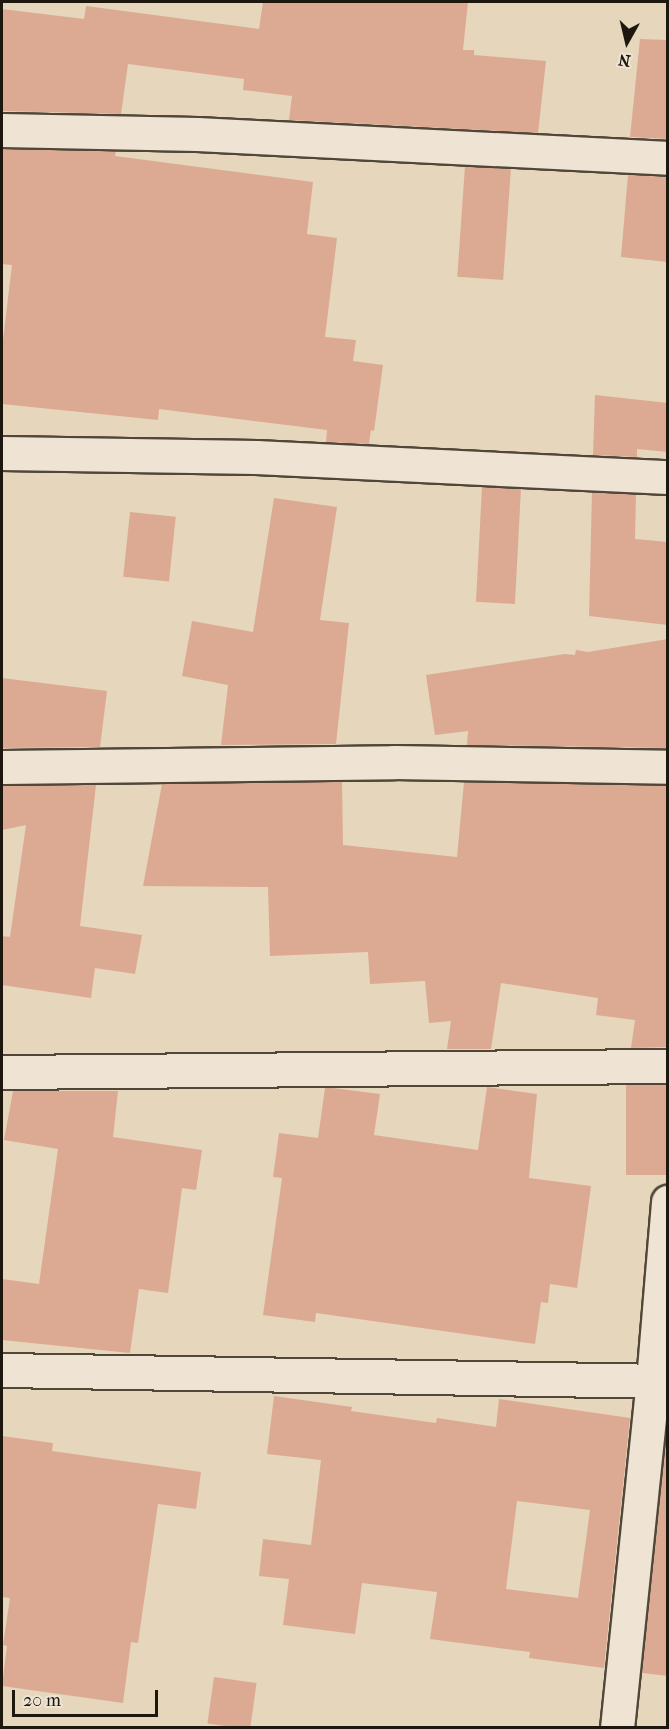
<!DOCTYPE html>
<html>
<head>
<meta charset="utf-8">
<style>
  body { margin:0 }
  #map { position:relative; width:669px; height:1729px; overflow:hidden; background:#e6d6bc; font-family:"IM FELL French Canon",serif }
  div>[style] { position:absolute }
  .building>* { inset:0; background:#dcaa93; transform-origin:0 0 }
  .roads { filter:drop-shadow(2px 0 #504739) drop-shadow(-2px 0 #504739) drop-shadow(0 2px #504739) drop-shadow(0 -2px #504739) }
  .street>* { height:33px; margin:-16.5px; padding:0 16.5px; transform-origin:16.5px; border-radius:16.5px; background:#efe4d3 }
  span { translate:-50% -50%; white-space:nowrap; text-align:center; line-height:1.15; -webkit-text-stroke:4.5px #efe4d3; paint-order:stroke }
  .frame { position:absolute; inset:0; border:3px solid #1e170d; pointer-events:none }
  .north { position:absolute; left:597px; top:12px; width:60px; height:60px; -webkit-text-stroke:4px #efe4d3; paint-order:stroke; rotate:188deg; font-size:16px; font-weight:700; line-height:24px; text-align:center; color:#1e170d }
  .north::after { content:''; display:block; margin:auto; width:21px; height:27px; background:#1e170d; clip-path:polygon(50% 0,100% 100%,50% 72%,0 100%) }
  .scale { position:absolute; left:12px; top:1690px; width:146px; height:27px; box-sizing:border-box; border:3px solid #1e170d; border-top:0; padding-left:8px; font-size:18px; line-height:21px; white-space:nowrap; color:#1e170d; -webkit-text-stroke:4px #efe4d3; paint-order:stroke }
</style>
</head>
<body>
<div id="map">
  <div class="building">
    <div style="clip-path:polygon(263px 2px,468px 2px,463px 50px,474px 50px,474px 55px,546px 61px,538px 133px,289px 120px,292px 96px,243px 90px,244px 79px,128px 64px,121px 114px,2px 111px,2px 9px,84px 19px,86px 6px,259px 29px)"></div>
    <div style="clip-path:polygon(640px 39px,668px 40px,668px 139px,630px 137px)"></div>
    <div style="clip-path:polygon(2px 149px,116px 151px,115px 156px,313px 182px,307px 234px,337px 238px,325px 337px,356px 340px,353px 361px,383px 365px,374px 431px,371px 430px,369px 444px,326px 442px,327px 430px,159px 409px,158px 420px,2px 404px,2px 348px,12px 265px,2px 264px)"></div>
    <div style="left:465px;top:166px;width:46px;height:111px;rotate:4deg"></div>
    <div style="clip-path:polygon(628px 175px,668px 177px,668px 262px,621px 257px)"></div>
    <div style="clip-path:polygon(595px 395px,668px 403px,668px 452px,637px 449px,637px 457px,593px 455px)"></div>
    <div style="left:482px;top:487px;width:39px;height:115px;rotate:3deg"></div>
    <div style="clip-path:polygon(592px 492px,636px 494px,635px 539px,668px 542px,668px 625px,589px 616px)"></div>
    <div style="clip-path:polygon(274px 498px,337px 507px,320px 620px,349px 623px,336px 744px,221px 745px,228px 685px,182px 676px,192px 621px,253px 632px)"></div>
    <div style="left:130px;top:512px;width:46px;height:65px;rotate:6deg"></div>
    <div style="clip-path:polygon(668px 639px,668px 748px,467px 745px,468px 731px,435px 735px,426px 675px,565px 654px,575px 655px,576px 650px,588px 652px)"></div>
    <div style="clip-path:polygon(2px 678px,107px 691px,100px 747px,2px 748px)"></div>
    <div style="clip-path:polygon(342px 781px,343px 845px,457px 857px,464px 782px,668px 786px,668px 1047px,631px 1048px,635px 1020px,596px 1015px,598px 998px,501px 983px,491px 1049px,447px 1049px,451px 1021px,429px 1023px,425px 981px,370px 984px,368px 952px,270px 956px,268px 887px,143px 886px,162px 784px)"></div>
    <div style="clip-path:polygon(96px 785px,80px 926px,142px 935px,135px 974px,95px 968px,91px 998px,2px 985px,2px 936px,10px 937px,26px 825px,2px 830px,2px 786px)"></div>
    <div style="left:626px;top:1085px;width:42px;height:90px"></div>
    <div style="clip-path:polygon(487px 1087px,537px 1094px,529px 1178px,591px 1186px,577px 1288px,550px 1284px,548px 1303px,541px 1302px,535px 1344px,316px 1313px,315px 1322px,263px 1315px,282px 1178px,273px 1177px,279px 1133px,318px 1138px,325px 1088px,333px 1088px,380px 1094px,374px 1135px,478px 1150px)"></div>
    <div style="clip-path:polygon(13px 1091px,118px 1091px,113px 1137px,202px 1150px,196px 1190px,182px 1188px,168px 1293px,139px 1289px,130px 1353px,2px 1340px,2px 1279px,39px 1284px,58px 1149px,4px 1140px)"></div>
    <div style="clip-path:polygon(evenodd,274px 1396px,352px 1407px,351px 1411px,436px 1423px,437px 1418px,496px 1427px,499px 1399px,630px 1418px,604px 1668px,529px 1658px,530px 1652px,430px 1639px,437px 1592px,362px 1583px,355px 1634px,283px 1625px,289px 1579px,259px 1576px,263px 1539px,311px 1545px,321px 1460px,267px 1454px,274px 1396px,517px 1501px,590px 1510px,578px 1598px,506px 1589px,517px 1501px)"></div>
    <div style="clip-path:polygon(667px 1423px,668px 1423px,668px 1676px,642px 1673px)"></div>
    <div style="clip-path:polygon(2px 1436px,53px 1443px,52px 1451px,201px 1472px,196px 1509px,158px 1504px,138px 1643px,131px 1642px,123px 1703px,2px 1686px,7px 1646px,3px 1645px,10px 1598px,2px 1597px)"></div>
    <div style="left:214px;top:1677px;width:43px;height:47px;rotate:8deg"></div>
  </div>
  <div class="roads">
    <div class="street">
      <div style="left:2px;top:130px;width:195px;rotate:1.2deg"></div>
      <div style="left:197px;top:134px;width:472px;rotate:2.9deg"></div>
      <div style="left:2px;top:453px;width:254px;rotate:0.9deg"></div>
      <div style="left:256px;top:457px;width:412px;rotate:2.8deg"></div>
      <div style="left:2px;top:767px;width:392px;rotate:-0.7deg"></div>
      <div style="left:394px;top:762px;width:274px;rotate:1deg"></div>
      <div style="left:2px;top:1072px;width:666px;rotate:-0.52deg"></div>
      <div style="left:2px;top:1370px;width:666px;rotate:0.95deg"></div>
      <div style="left:617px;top:1728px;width:349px;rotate:-84.1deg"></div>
      <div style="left:653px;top:1381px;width:180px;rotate:-85.2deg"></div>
    </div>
  </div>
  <div class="frame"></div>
  <div class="north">N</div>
  <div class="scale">20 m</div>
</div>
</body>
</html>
